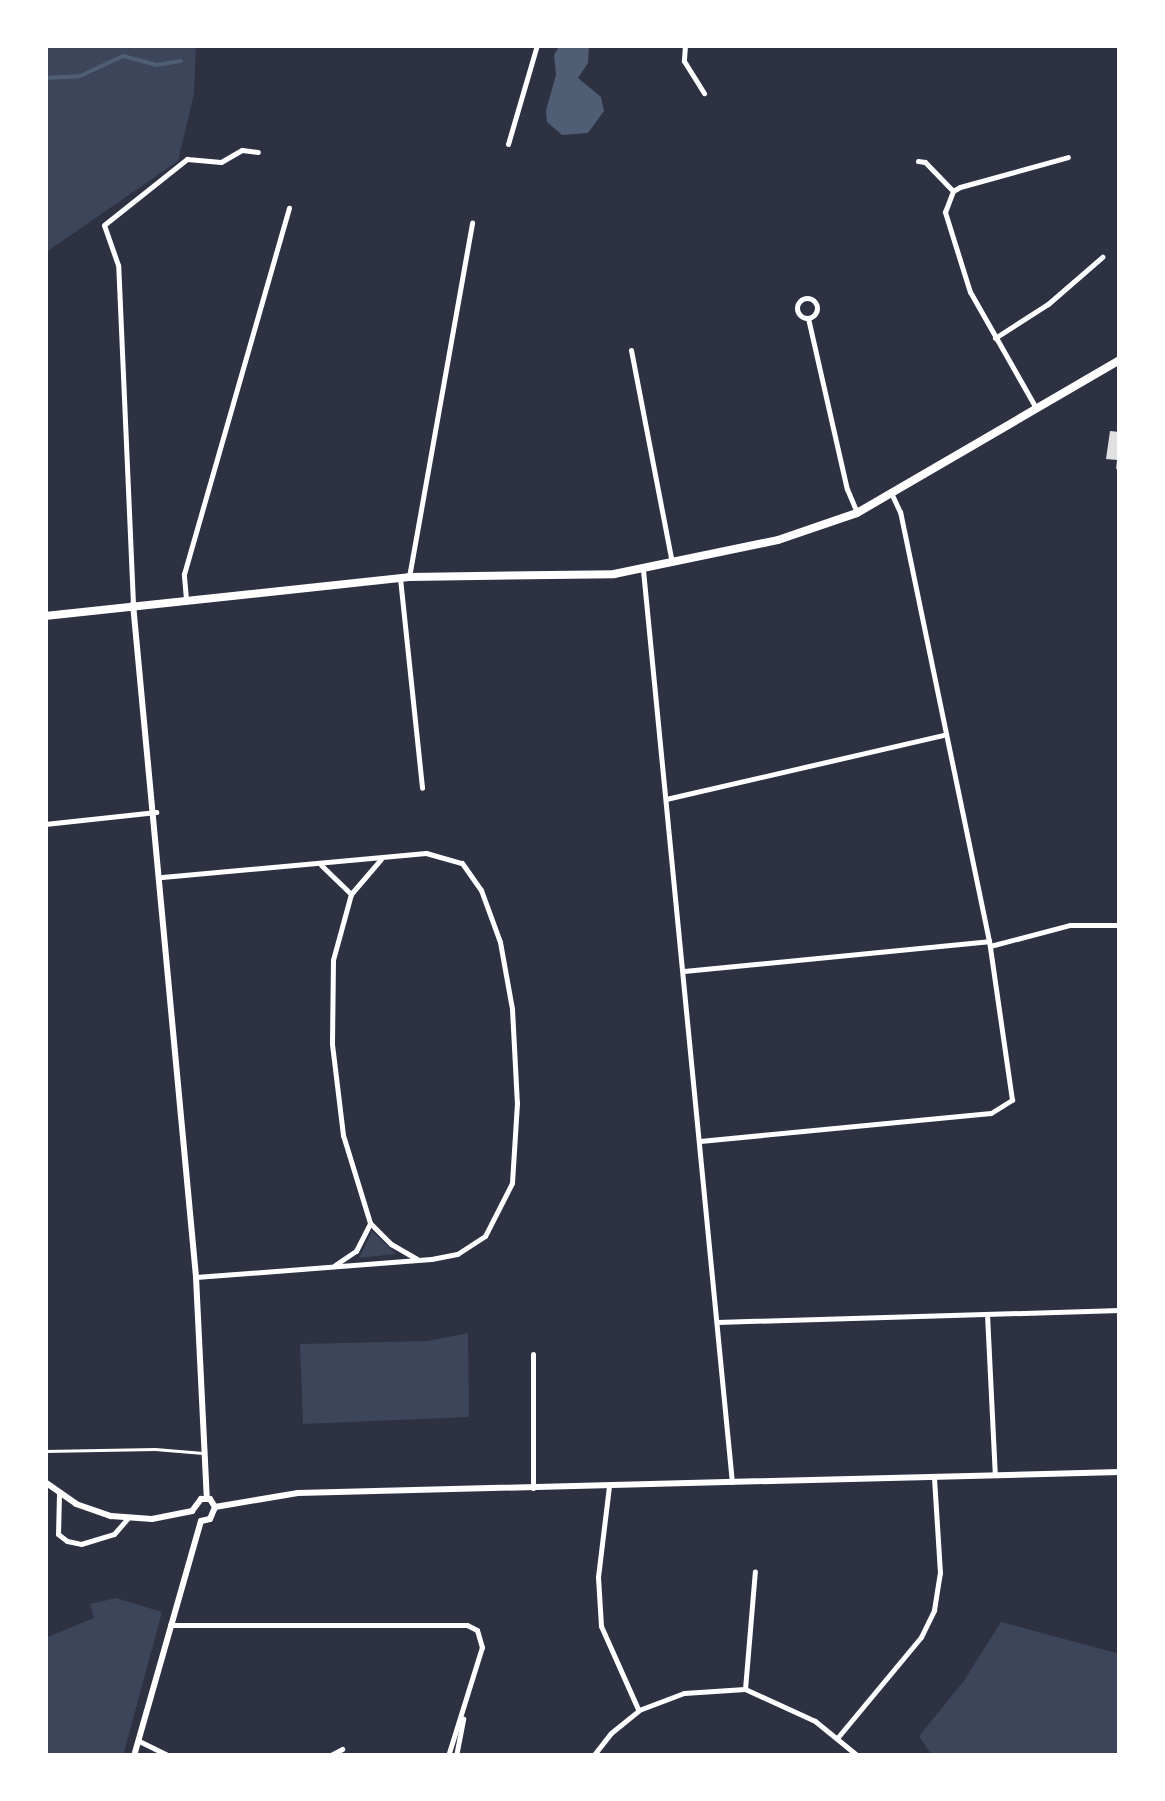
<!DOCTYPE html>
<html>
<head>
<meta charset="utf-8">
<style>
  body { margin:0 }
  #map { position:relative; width:1165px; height:1801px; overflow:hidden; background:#2d3142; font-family:Jost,sans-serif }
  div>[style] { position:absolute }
  .green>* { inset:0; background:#3c4559 }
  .water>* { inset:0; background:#4f5d75 }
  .stream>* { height:4px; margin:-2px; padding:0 2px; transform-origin:2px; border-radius:2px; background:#4f5d75 }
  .building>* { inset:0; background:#e0e0e3 }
  .service>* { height:2.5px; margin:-1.25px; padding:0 1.25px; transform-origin:1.25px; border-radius:1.25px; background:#fff }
  .minor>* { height:5px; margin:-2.5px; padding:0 2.5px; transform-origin:2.5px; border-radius:2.5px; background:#fff }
  .minor>.ring { margin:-2.5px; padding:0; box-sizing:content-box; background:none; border:5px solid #fff; border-radius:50% }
  .tertiary>* { height:6px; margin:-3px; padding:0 3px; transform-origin:3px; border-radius:3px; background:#fff }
  .primary>* { height:8px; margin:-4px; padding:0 4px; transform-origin:4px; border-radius:4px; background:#fff }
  span { translate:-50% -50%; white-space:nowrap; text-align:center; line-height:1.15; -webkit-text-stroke:10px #fff; paint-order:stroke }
  .frame { position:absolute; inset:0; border:48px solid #fff; pointer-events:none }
</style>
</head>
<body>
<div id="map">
  <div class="green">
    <div style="clip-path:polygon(45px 45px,196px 45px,194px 94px,178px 161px,45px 253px)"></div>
    <div style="clip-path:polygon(372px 1231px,396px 1254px,359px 1258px)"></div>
    <div style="clip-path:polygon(468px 1333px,469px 1417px,303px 1424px,300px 1344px,428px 1341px)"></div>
    <div style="clip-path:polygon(116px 1598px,162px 1612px,123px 1756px,45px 1756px,45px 1638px,94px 1618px,90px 1604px)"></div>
    <div style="clip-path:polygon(1001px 1622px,1120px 1654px,1120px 1756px,932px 1756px,919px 1736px,963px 1682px)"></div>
  </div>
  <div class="water">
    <div style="clip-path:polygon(589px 45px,588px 63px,578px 78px,601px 97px,604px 111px,588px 133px,562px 135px,547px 122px,546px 110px,556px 75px,554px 55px,560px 45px)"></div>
  </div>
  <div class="stream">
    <div style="left:45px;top:78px;width:35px;rotate:-3deg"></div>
    <div style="left:80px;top:76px;width:47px;rotate:-24.9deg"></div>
    <div style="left:123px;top:56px;width:34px;rotate:15deg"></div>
    <div style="left:156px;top:65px;width:25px;rotate:-9deg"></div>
  </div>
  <div class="building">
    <div style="clip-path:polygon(1110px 431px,1120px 432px,1120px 469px,1116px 469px,1117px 460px,1106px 459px)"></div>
  </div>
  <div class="service">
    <div style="left:45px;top:1451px;width:110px;rotate:-1deg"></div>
    <div style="left:155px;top:1449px;width:48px;rotate:4.8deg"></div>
  </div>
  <div class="minor">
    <div style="left:685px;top:45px;width:16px;rotate:94deg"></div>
    <div style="left:684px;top:61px;width:38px;rotate:58deg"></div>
    <div style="left:508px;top:144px;width:103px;rotate:-73.7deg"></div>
    <div style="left:918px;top:161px;width:7px;rotate:8deg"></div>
    <div style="left:925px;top:162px;width:40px;rotate:46deg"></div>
    <div class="ring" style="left:797px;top:298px;width:15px;height:15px"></div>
    <div style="left:808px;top:318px;width:175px;rotate:77.2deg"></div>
    <div style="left:847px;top:489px;width:26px;rotate:67deg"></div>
    <div style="left:995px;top:338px;width:63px;rotate:-32.7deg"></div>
    <div style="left:1048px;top:304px;width:72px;rotate:-41deg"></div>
    <div style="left:631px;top:350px;width:216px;rotate:79.1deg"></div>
    <div style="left:1036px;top:408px;width:133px;rotate:-119.6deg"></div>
    <div style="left:970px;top:292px;width:84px;rotate:-107.4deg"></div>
    <div style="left:945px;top:212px;width:22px;rotate:-69deg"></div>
    <div style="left:953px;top:191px;width:8px;rotate:-30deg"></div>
    <div style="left:960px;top:187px;width:112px;rotate:-15.5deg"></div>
    <div style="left:643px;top:570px;width:916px;rotate:84.43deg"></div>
    <div style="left:409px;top:577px;width:360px;rotate:-79.9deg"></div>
    <div style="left:400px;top:578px;width:211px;rotate:84deg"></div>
    <div style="left:186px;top:599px;width:25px;rotate:-95deg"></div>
    <div style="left:184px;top:574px;width:381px;rotate:-74deg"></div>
    <div style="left:133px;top:604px;width:339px;rotate:-92.5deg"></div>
    <div style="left:118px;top:265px;width:42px;rotate:-109.3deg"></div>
    <div style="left:104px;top:225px;width:106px;rotate:-38.5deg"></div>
    <div style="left:187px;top:159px;width:34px;rotate:5deg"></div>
    <div style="left:221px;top:162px;width:24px;rotate:-30deg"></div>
    <div style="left:242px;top:150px;width:16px;rotate:7deg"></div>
    <div style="left:666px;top:799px;width:284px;rotate:-13deg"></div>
    <div style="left:45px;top:824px;width:112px;rotate:-6.2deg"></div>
    <div style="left:321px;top:865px;width:42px;rotate:44deg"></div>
    <div style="left:351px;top:894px;width:68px;rotate:105.3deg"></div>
    <div style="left:333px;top:960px;width:84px;rotate:90.7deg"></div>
    <div style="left:332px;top:1044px;width:92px;rotate:83.1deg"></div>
    <div style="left:343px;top:1135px;width:92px;rotate:72.9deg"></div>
    <div style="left:370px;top:1223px;width:30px;rotate:45deg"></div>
    <div style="left:391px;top:1244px;width:30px;rotate:30deg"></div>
    <div style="left:162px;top:877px;width:265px;rotate:-5.2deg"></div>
    <div style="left:426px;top:853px;width:37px;rotate:16deg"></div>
    <div style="left:462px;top:863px;width:33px;rotate:55deg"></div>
    <div style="left:481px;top:890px;width:55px;rotate:69.9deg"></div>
    <div style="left:500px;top:942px;width:68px;rotate:79.8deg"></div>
    <div style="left:512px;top:1009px;width:94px;rotate:87deg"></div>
    <div style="left:517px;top:1103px;width:80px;rotate:93.6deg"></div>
    <div style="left:512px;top:1183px;width:59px;rotate:117deg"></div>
    <div style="left:485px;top:1236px;width:33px;rotate:147deg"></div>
    <div style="left:457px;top:1254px;width:26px;rotate:169deg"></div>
    <div style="left:431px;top:1259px;width:236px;rotate:175.6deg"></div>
    <div style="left:351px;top:894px;width:46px;rotate:-49.4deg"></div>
    <div style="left:990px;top:946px;width:83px;rotate:-14.7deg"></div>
    <div style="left:1070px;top:925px;width:50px"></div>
    <div style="left:684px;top:971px;width:306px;rotate:-5.6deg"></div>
    <div style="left:700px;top:1141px;width:292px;rotate:-5.5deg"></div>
    <div style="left:991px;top:1113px;width:25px;rotate:-32deg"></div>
    <div style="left:1012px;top:1100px;width:161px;rotate:-98.2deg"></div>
    <div style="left:989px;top:941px;width:438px;rotate:-101.7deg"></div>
    <div style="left:900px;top:512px;width:19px;rotate:-115deg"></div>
    <div style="left:335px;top:1265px;width:25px;rotate:-34deg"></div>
    <div style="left:356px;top:1251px;width:31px;rotate:-63deg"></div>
    <div style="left:987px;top:1314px;width:161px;rotate:87.2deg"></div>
    <div style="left:717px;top:1322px;width:403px;rotate:-1.7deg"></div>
    <div style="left:533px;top:1354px;width:134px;rotate:90deg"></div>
    <div style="left:45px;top:1409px;width:39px;rotate:90deg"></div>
    <div style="left:609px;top:1486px;width:92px;rotate:96.9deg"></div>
    <div style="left:598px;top:1577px;width:49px;rotate:86.5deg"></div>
    <div style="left:601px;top:1626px;width:91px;rotate:66deg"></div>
    <div style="left:59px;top:1494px;width:40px;rotate:91.4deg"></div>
    <div style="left:58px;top:1534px;width:11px;rotate:38deg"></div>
    <div style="left:67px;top:1541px;width:14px;rotate:12deg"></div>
    <div style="left:81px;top:1544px;width:34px;rotate:-17deg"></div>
    <div style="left:114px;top:1534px;width:20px;rotate:-49deg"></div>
    <div style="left:170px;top:1625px;width:297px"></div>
    <div style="left:467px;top:1625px;width:11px;rotate:27deg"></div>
    <div style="left:477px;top:1630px;width:18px;rotate:74deg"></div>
    <div style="left:482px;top:1647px;width:114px;rotate:107.3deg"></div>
    <div style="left:745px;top:1689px;width:118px;rotate:-85.2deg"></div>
    <div style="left:838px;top:1737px;width:130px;rotate:-50.3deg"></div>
    <div style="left:921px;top:1637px;width:30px;rotate:-64deg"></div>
    <div style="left:934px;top:1610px;width:37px;rotate:-81deg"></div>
    <div style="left:940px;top:1573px;width:96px;rotate:-93.6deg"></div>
    <div style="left:139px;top:1741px;width:34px;rotate:26deg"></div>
    <div style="left:329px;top:1756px;width:15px;rotate:-28deg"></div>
    <div style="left:456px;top:1756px;width:38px;rotate:-79deg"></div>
    <div style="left:593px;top:1756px;width:29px;rotate:-52deg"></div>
    <div style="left:611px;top:1733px;width:36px;rotate:-39deg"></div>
    <div style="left:639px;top:1710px;width:48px;rotate:-20.7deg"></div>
    <div style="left:684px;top:1693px;width:61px;rotate:-3.8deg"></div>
    <div style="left:745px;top:1689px;width:77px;rotate:24.6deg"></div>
    <div style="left:815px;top:1721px;width:55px;rotate:39.1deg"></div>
  </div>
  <div class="tertiary">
    <div style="left:133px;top:604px;width:676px;rotate:84.65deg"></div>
    <div style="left:196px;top:1277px;width:221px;rotate:87.2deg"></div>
    <div style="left:45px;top:1482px;width:38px;rotate:35deg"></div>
    <div style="left:76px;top:1504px;width:37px;rotate:19deg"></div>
    <div style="left:111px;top:1516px;width:41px;rotate:4.2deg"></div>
    <div style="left:152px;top:1519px;width:41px;rotate:-11.3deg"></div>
    <div style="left:215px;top:1507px;width:84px;rotate:-9.6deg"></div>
    <div style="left:298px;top:1493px;width:822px;rotate:-1.46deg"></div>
    <div style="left:192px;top:1511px;width:15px;rotate:-53deg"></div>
    <div style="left:201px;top:1499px;width:9px"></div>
    <div style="left:210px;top:1499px;width:9px;rotate:58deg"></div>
    <div style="left:201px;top:1521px;width:9px;rotate:-13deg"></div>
    <div style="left:210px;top:1519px;width:13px;rotate:-67deg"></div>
    <div style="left:134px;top:1756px;width:244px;rotate:-74.1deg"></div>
  </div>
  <div class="primary">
    <div style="left:45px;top:616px;width:366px;rotate:-6.1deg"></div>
    <div style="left:409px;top:577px;width:205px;rotate:-0.8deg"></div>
    <div style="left:614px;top:574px;width:167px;rotate:-11.7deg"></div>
    <div style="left:778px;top:540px;width:83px;rotate:-18.9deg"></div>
    <div style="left:857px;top:513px;width:304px;rotate:-30.2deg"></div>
  </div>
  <div class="frame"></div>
</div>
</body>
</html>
